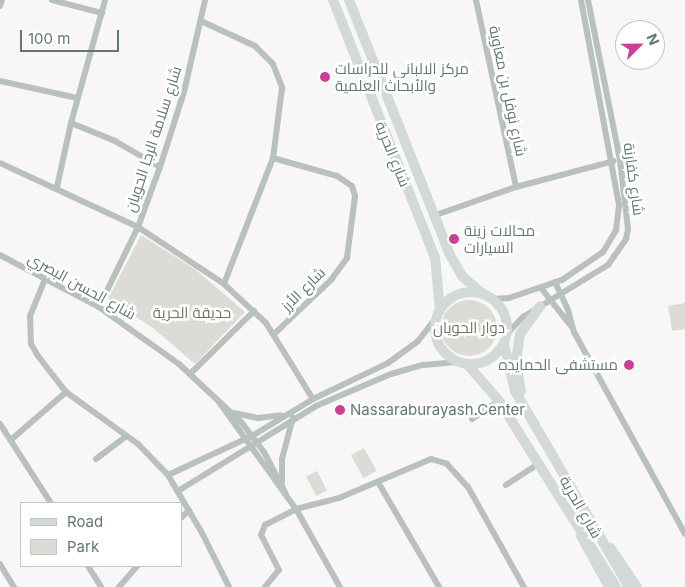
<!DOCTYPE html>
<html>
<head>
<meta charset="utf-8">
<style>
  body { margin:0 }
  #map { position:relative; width:685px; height:587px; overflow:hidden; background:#f8f6f6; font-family:Inter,Cairo,sans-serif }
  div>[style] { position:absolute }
  .green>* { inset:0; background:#dcdbd5; transform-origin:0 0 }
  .round { border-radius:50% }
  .minor>* { height:6px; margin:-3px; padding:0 3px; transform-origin:3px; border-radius:3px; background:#b9c1be }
  .major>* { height:8px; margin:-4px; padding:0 4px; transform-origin:4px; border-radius:4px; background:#d3d9d7 }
  .highway>* { height:10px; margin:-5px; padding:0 5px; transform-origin:5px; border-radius:5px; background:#d3d9d7 }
  .highway>.ring { margin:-5px; padding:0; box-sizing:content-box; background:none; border:10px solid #d3d9d7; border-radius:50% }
  .dots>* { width:14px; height:14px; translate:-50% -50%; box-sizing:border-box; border:2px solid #fff; border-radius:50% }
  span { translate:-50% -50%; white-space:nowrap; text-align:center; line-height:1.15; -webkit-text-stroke:5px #fff; paint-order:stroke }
  .poi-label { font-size:15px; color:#627870 }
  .left { translate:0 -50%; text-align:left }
  .right { translate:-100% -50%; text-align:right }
  .street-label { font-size:15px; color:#627870 }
  .park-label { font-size:15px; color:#767665 }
  .legend { position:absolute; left:20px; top:502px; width:162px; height:65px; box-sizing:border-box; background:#fff; border:1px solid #c0c9c6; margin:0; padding:6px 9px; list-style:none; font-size:15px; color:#627870 }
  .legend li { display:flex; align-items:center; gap:10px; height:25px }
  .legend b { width:25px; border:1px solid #c0c9c6 }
  .north { position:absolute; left:615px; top:20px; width:50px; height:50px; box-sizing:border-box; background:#fff; border:1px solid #c0c9c6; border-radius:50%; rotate:67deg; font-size:14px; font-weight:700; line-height:20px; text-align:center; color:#627870 }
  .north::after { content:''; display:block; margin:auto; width:18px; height:22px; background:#cf3e95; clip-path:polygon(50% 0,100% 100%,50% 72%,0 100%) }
  .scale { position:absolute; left:20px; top:30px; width:99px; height:22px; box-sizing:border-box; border:2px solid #627870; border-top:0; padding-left:6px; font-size:15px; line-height:18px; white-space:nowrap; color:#627870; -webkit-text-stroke:4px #fff; paint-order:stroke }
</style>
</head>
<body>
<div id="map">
  <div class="green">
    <div style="clip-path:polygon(141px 235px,196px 270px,245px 312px,195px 364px,153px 328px,108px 299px)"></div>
    <div class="round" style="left:441px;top:300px;width:56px;height:56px"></div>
    <div style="clip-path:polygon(685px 303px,685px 329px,672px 331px,668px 306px)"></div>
    <div style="left:364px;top:448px;width:26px;height:15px;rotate:61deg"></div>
    <div style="left:317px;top:471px;width:22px;height:12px;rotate:63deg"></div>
  </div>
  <div class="minor">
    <div style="left:52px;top:0;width:52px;rotate:14.6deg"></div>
    <div style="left:476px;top:0;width:191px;rotate:77.9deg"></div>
    <div style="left:0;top:6px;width:6px;rotate:-72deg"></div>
    <div style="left:201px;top:21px;width:60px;rotate:24.8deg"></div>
    <div style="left:255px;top:46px;width:25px;rotate:45deg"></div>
    <div style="left:273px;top:64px;width:26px;rotate:69deg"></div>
    <div style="left:282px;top:88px;width:71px;rotate:97.3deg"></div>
    <div style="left:273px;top:158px;width:135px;rotate:111.3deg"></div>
    <div style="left:0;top:81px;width:79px;rotate:12.4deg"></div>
    <div style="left:71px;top:123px;width:48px;rotate:22.2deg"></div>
    <div style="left:115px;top:141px;width:52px;rotate:30deg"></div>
    <div style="left:273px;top:158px;width:66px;rotate:15.7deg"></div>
    <div style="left:337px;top:176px;width:18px;rotate:34deg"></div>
    <div style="left:352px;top:186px;width:10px;rotate:73deg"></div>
    <div style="left:355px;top:196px;width:63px;rotate:97.4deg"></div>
    <div style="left:347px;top:258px;width:26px;rotate:126deg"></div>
    <div style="left:332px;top:279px;width:80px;rotate:136.5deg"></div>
    <div style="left:0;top:163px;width:152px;rotate:24.9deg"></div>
    <div style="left:138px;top:227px;width:103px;rotate:33.5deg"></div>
    <div style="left:224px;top:284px;width:57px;rotate:42.9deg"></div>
    <div style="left:266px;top:323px;width:89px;rotate:58.3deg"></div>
    <div style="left:57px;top:187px;width:66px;rotate:-77.7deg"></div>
    <div style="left:71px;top:123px;width:128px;rotate:-74.5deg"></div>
    <div style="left:433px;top:216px;width:88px;rotate:-19.3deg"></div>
    <div style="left:516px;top:187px;width:101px;rotate:-14.9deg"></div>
    <div style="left:0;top:255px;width:112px;rotate:27.7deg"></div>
    <div style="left:99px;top:307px;width:98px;rotate:35.5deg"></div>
    <div style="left:179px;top:364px;width:86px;rotate:43.1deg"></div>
    <div style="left:242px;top:423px;width:36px;rotate:53deg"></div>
    <div style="left:264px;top:452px;width:47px;rotate:62.4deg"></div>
    <div style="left:45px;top:279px;width:40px;rotate:112deg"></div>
    <div style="left:30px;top:316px;width:28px;rotate:88deg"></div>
    <div style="left:31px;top:344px;width:14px;rotate:60deg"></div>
    <div style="left:38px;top:356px;width:46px;rotate:52.1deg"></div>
    <div style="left:66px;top:392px;width:89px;rotate:35.8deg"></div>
    <div style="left:138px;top:444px;width:43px;rotate:45.9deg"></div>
    <div style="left:168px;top:475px;width:67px;rotate:59.6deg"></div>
    <div style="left:202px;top:533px;width:60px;rotate:63.4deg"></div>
    <div style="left:555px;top:282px;width:31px;rotate:65deg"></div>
    <div style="left:568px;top:310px;width:23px;rotate:75deg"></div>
    <div style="left:574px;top:332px;width:230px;rotate:61.2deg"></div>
    <div style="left:541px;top:288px;width:48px;rotate:51.7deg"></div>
    <div style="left:492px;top:299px;width:17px;rotate:-3deg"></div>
    <div style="left:509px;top:298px;width:56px;rotate:-18.8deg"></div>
    <div style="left:562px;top:280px;width:50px;rotate:-34.3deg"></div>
    <div style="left:603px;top:252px;width:26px;rotate:-59deg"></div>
    <div style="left:616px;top:230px;width:25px;rotate:-83deg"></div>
    <div style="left:619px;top:205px;width:208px;rotate:-100.5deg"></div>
    <div style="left:99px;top:307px;width:89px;rotate:-64deg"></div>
    <div style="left:138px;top:227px;width:64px;rotate:-69.9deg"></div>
    <div style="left:160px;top:167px;width:79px;rotate:-72.3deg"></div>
    <div style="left:184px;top:92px;width:94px;rotate:-77.1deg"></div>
    <div style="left:506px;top:335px;width:25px;rotate:-47deg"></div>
    <div style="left:523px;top:317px;width:100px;rotate:-31.5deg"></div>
    <div style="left:608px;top:265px;width:32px;rotate:-55deg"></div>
    <div style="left:626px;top:239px;width:10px;rotate:-79deg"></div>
    <div style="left:628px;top:229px;width:69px;rotate:-96.6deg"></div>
    <div style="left:620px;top:160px;width:163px;rotate:-101.3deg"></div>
    <div style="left:190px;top:374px;width:90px;rotate:-44.5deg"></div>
    <div style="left:219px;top:402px;width:132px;rotate:54.3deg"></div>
    <div style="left:296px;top:509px;width:90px;rotate:60.6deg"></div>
    <div style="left:234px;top:413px;width:25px;rotate:12deg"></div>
    <div style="left:258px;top:418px;width:23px;rotate:-7deg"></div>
    <div style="left:472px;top:419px;width:32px;rotate:-34deg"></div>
    <div style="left:0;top:424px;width:94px;rotate:57.2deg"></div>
    <div style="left:12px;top:439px;width:72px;rotate:-41deg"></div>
    <div style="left:96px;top:459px;width:38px;rotate:-37deg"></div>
    <div style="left:168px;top:475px;width:93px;rotate:-24.9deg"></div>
    <div style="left:252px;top:436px;width:71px;rotate:-31.2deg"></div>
    <div style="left:313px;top:399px;width:83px;rotate:-25.6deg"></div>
    <div style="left:388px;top:363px;width:37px;rotate:-36deg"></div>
    <div style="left:418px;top:341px;width:31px;rotate:-52deg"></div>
    <div style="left:378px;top:482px;width:121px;rotate:59.8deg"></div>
    <div style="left:282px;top:483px;width:24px;rotate:-90deg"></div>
    <div style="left:282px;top:459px;width:43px;rotate:-75.3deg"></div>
    <div style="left:506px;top:485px;width:37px;rotate:-33deg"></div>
    <div style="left:178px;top:491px;width:162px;rotate:-31.6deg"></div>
    <div style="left:316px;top:406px;width:82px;rotate:-23.1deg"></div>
    <div style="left:391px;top:374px;width:33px;rotate:-16deg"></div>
    <div style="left:423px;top:365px;width:33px;rotate:-5deg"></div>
    <div style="left:181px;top:518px;width:11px;rotate:-45deg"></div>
    <div style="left:0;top:564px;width:27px;rotate:59deg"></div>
    <div style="left:88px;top:566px;width:25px;rotate:58deg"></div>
    <div style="left:119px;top:587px;width:28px;rotate:-49deg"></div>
    <div style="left:265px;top:587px;width:22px;rotate:-51deg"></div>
    <div style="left:279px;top:570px;width:39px;rotate:-117deg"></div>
    <div style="left:261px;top:535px;width:11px;rotate:-68deg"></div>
    <div style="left:265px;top:525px;width:35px;rotate:-27deg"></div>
    <div style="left:296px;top:509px;width:44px;rotate:-14.3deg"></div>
    <div style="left:339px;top:498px;width:100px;rotate:-23deg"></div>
    <div style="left:431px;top:459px;width:17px;rotate:17deg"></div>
    <div style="left:447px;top:464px;width:31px;rotate:48deg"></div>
    <div style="left:468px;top:487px;width:115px;rotate:60.8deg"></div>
  </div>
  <div class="major">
    <div style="left:580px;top:536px;width:58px;rotate:61.2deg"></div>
    <div style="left:611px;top:547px;width:48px;rotate:56deg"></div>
  </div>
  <div class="highway">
    <div style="left:333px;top:0;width:277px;rotate:68.4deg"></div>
    <div style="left:435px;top:257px;width:54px;rotate:84.7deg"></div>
    <div style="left:349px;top:0;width:274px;rotate:68.4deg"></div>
    <div style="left:450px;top:255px;width:24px;rotate:60deg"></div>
    <div style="left:462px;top:276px;width:28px;rotate:41deg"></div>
    <div class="ring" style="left:435px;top:292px;width:62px;height:62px"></div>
    <div style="left:504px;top:343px;width:49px;rotate:77.1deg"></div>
    <div style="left:515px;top:391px;width:227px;rotate:59.8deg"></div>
    <div style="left:467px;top:364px;width:49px;rotate:49.1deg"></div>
    <div style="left:499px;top:401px;width:220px;rotate:57.8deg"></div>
    <div style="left:521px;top:391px;width:29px;rotate:-100deg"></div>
    <div style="left:516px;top:362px;width:28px;rotate:-82deg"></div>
    <div style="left:520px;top:334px;width:34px;rotate:-54deg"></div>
  </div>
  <div class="dots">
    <div style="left:325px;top:77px;background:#cf3e95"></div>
    <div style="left:454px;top:239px;background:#cf3e95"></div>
    <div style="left:629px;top:365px;background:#cf3e95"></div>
    <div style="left:340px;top:410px;background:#cf3e95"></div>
  </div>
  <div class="poi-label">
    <span class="left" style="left:335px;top:77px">مركز الالباني للدراسات<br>والأبحاث العلمية</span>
    <span class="left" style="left:464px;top:239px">محالات زينة<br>السيارات</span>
    <span class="right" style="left:618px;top:365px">مستشفى الحمايده</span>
    <span class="left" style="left:350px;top:410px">Nassaraburayash.Center</span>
  </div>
  <div class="street-label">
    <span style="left:508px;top:91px;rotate:78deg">شارع نوفل بن معاوية</span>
    <span style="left:153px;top:139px;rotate:-72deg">شارع سلامة الرجا الحويان</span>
    <span style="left:393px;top:154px;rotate:68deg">شارع الحرية</span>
    <span style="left:634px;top:179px;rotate:82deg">شارع كفارنة</span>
    <span style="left:82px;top:286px;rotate:29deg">شارع الحسن البصري</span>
    <span style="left:303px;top:289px;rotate:-45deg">شارع الأرز</span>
    <span style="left:581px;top:507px;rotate:60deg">شارع الحرية</span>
  </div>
  <div class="park-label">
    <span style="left:192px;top:313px">حديقة الحرية</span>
    <span style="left:469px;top:328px">دوار الحويان</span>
  </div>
  <ul class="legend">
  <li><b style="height:6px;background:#d3d9d7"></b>Road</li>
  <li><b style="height:14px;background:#dcdbd5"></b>Park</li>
  </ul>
  <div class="north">N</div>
  <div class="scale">100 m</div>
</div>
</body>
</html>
